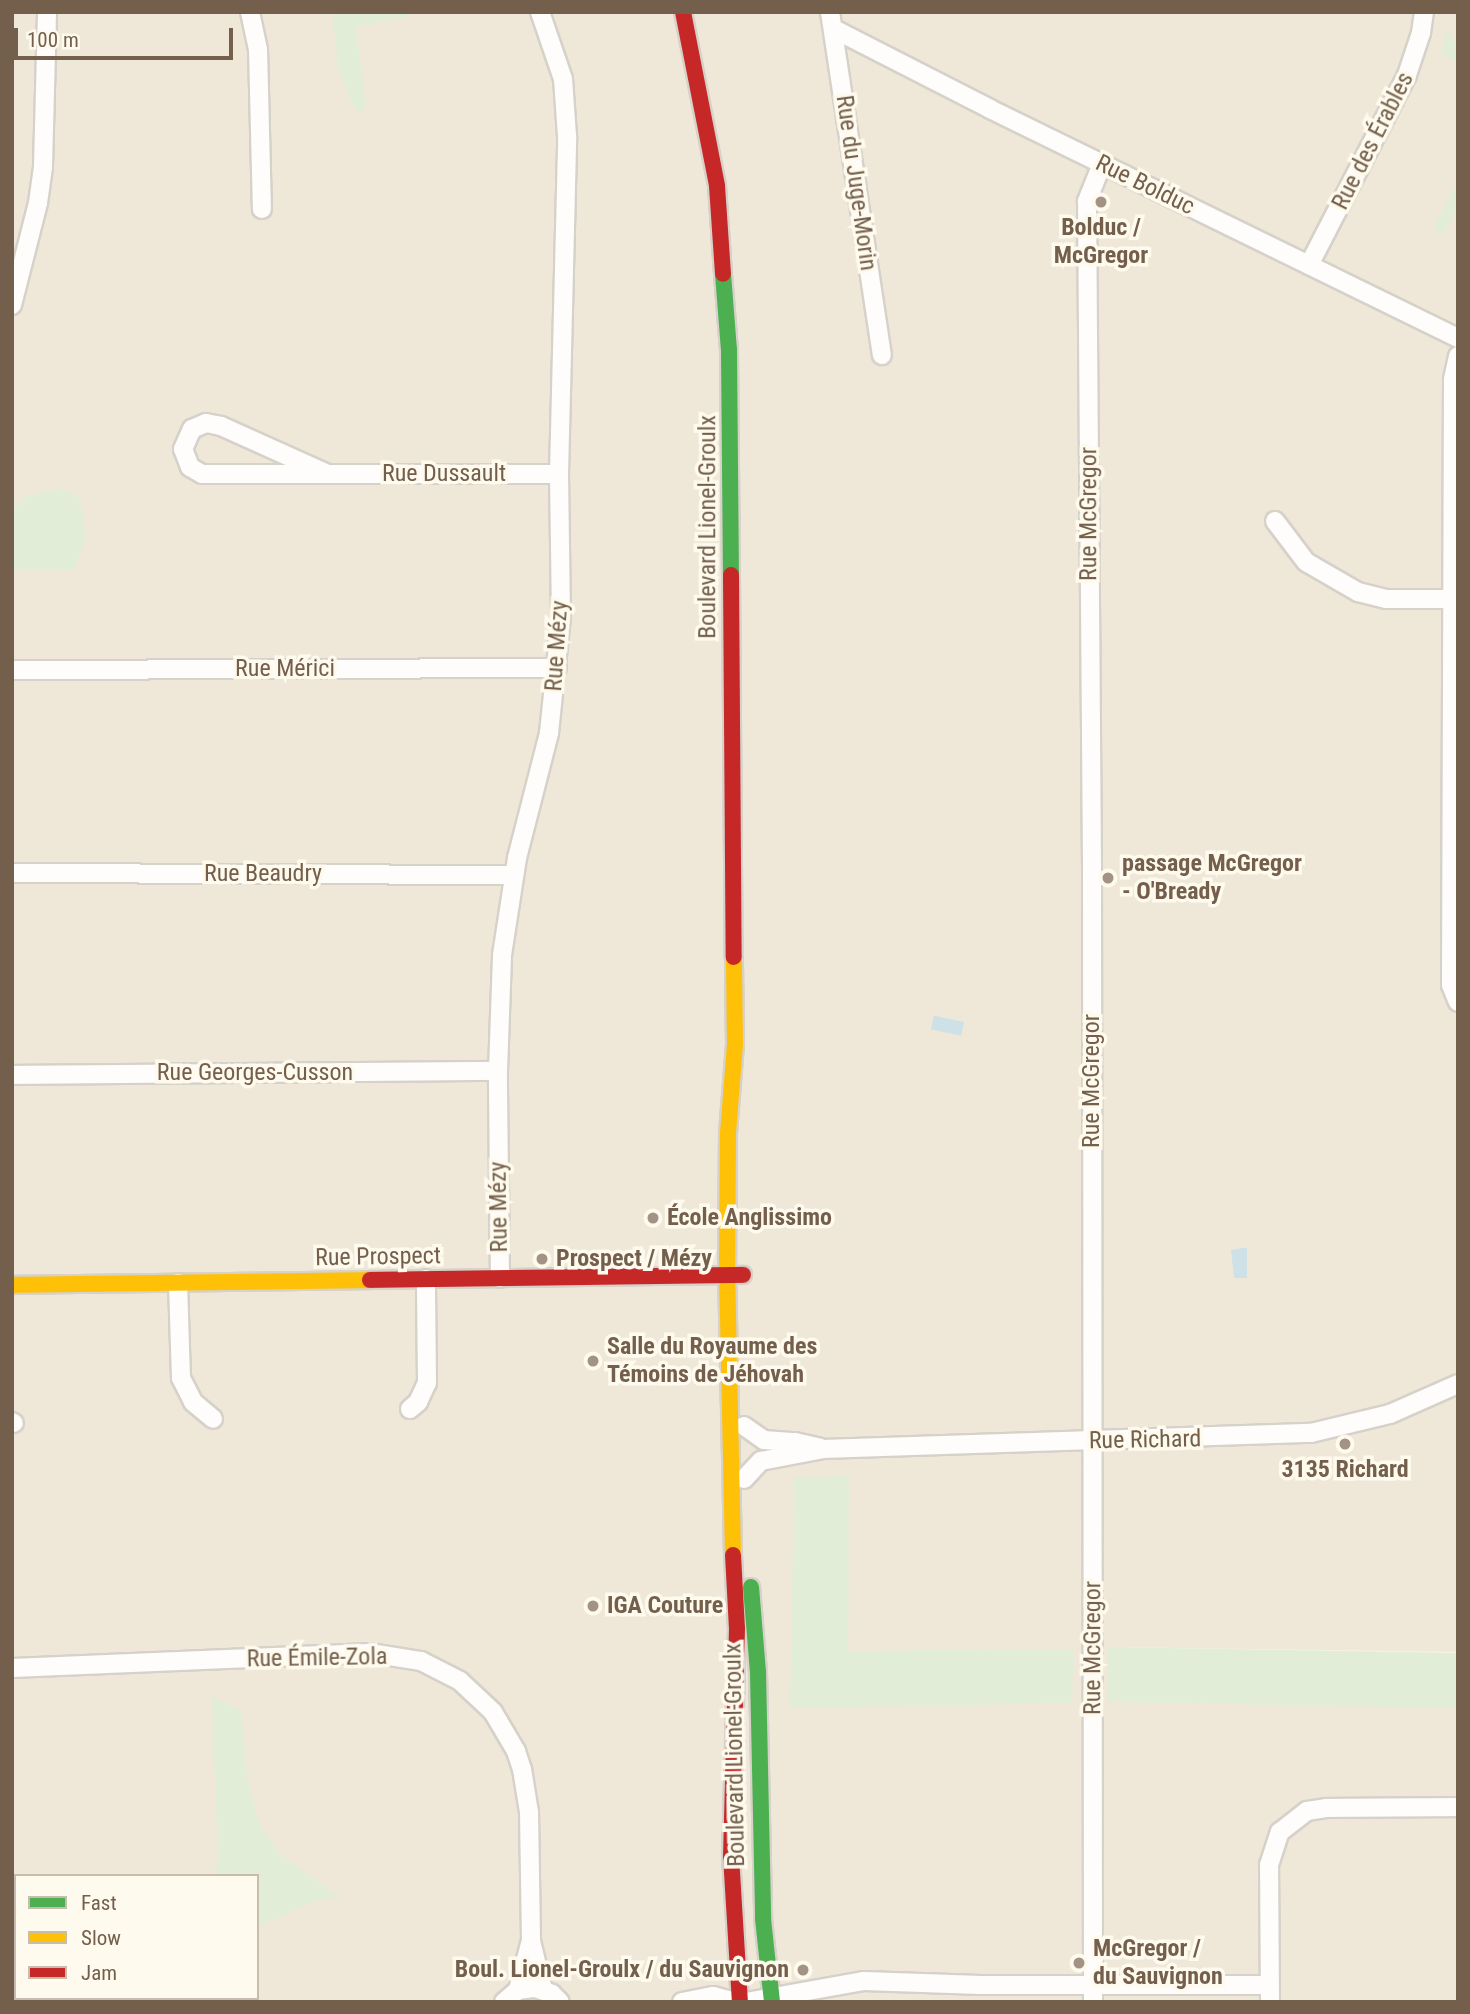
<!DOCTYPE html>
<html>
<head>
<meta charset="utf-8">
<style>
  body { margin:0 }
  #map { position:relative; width:1470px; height:2014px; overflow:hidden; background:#f6f4eb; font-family:"Roboto Condensed",sans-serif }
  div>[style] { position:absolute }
  .residential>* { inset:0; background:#efe8d9 }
  .green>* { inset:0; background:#e1edd7; transform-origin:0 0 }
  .water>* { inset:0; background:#cde1e6; transform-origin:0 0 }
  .roads { filter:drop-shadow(2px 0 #d6d1c9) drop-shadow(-2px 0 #d6d1c9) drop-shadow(0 2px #d6d1c9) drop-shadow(0 -2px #d6d1c9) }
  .street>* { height:18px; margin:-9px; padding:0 9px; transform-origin:9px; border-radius:9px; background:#fefdfc }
  .fast>* { height:16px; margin:-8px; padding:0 8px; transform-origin:8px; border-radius:8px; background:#4caf50 }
  .slow>* { height:16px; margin:-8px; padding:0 8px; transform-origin:8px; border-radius:8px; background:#ffc107 }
  .jam>* { height:16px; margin:-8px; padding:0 8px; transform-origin:8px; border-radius:8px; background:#c62828 }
  .dots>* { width:19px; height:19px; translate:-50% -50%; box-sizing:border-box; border:4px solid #fefaed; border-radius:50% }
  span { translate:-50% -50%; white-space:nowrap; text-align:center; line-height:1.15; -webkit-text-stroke:7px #fefaed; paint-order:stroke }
  .street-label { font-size:24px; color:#745f4c }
  .poi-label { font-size:24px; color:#745f4c; font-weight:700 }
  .left { translate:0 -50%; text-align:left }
  .right { translate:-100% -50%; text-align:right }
  .frame { position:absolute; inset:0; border:14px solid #745f4c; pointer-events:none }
  .legend { position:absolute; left:14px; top:1874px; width:245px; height:126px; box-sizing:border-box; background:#fefaed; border:2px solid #c7bcad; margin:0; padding:9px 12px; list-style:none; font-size:21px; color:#745f4c }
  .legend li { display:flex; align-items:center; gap:14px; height:35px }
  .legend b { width:35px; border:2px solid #c7bcad }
  .scale { position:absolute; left:14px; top:28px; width:219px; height:32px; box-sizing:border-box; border:4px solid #745f4c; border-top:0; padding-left:9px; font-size:21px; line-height:24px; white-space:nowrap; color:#745f4c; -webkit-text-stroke:5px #fefaed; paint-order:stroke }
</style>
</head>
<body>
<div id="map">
  <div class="residential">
    <div style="clip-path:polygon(evenodd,12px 12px,1458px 12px,1458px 1652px,1109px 1647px,1108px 1701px,1458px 1707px,1458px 2002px,12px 2002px,12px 12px,16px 1876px,257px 1876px,257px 1998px,16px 1998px,16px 1876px)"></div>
  </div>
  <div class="green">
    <div style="clip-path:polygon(332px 12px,410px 12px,410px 16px,356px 27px,366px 104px,360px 114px,351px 102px,338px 65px)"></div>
    <div style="clip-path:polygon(1445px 34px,1451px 34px,1458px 50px,1458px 64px,1441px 53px)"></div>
    <div style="clip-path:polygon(1458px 181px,1458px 208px,1443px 235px,1433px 229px)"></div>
    <div style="clip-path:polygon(63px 489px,80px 498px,86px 537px,75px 569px,12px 569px,12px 511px,27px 496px)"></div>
    <div style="clip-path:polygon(849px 1476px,848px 1651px,1073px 1649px,1072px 1703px,790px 1708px,794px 1477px)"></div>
    <div style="left:1108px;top:1647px;width:350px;height:55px;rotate:1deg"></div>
    <div style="clip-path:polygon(212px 1696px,241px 1711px,248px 1783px,259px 1823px,280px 1854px,340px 1897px,317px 1900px,257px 1927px,257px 1876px,213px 1876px,218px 1862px)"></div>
  </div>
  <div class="water">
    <div style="left:964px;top:1022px;width:14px;height:31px;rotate:102deg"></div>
    <div style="clip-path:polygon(1243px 1248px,1247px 1248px,1247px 1278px,1234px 1278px,1231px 1250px)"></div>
  </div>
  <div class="roads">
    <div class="street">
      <div style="left:250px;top:12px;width:38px;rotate:78deg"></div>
      <div style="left:258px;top:49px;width:160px;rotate:88.6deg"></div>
      <div style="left:830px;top:12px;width:347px;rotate:81.4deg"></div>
      <div style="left:834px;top:29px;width:175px;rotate:27.1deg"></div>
      <div style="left:990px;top:109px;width:521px;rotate:26.07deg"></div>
      <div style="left:1309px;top:265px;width:214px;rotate:-62.7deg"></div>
      <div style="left:1407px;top:75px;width:44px;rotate:-71.6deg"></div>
      <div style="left:1421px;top:33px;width:21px;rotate:-82deg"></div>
      <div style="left:12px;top:305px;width:105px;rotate:-75.7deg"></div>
      <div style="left:38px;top:203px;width:37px;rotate:-82deg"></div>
      <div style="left:43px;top:166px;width:154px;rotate:-88.5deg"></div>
      <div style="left:1458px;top:356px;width:25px;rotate:102deg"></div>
      <div style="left:1453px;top:380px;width:605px;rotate:90.19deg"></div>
      <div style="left:1451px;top:985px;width:18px;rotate:68deg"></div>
      <div style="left:206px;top:423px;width:15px;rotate:11deg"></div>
      <div style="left:221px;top:426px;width:117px;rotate:24.2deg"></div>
      <div style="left:328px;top:474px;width:126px;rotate:180deg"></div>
      <div style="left:202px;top:474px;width:14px;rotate:-150deg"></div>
      <div style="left:190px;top:467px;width:19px;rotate:-111deg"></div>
      <div style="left:183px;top:449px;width:22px;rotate:-66deg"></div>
      <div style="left:192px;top:429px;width:15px;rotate:-23deg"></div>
      <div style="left:328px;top:474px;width:231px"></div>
      <div style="left:1275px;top:521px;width:51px;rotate:52.9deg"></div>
      <div style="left:1306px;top:562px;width:60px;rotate:30deg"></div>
      <div style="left:1358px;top:592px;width:29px;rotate:14deg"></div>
      <div style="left:1386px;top:599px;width:66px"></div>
      <div style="left:12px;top:670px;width:545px;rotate:-0.21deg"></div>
      <div style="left:12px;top:873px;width:502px;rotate:0.23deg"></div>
      <div style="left:12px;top:1075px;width:486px;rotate:-0.5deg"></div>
      <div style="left:500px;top:1278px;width:207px;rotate:-90.6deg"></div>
      <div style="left:498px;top:1071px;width:116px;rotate:-88deg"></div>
      <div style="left:502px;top:955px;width:98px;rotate:-81.2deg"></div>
      <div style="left:517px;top:858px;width:129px;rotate:-75.6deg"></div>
      <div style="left:549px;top:733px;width:117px;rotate:-84.1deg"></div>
      <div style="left:561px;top:617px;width:143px;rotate:-90.8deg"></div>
      <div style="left:559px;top:474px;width:338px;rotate:-88.6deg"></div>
      <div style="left:567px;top:136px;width:57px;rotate:-94deg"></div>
      <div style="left:563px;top:79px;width:71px;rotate:-108.9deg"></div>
      <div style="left:178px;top:1283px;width:95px;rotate:88.2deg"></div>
      <div style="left:181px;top:1378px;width:27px;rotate:63deg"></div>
      <div style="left:193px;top:1402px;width:26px;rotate:40deg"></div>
      <div style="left:410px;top:1409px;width:11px;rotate:-41deg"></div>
      <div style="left:418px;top:1402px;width:21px;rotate:-65deg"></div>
      <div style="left:427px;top:1383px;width:104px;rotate:-90.6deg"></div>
      <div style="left:12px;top:1422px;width:2px;rotate:27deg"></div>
      <div style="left:744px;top:1426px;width:24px;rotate:35deg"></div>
      <div style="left:764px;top:1440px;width:31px;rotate:4deg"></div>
      <div style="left:795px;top:1442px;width:26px;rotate:13deg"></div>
      <div style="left:744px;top:1479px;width:25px;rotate:-47deg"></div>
      <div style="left:761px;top:1461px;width:64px;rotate:-10.8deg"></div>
      <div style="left:824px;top:1449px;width:487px;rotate:-1.9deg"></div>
      <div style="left:1311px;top:1433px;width:81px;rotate:-13.5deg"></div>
      <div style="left:1390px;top:1414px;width:74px;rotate:-23.8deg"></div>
      <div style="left:12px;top:1668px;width:358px;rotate:-2.4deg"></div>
      <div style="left:370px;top:1653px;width:52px;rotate:8.9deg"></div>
      <div style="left:421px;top:1661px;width:44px;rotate:27.1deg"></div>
      <div style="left:460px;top:1681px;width:45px;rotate:43.2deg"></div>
      <div style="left:493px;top:1712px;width:45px;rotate:59.5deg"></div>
      <div style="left:516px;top:1751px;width:19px;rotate:72deg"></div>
      <div style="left:522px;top:1769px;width:44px;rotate:80.8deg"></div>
      <div style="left:529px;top:1812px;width:129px;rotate:89.1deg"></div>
      <div style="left:531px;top:1941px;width:50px;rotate:76.2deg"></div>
      <div style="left:518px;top:1990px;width:48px;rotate:-75.4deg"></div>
      <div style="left:504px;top:2002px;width:18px;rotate:-41deg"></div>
      <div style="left:518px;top:1990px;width:17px;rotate:-7deg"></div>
      <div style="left:535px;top:1988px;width:18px;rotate:19deg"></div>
      <div style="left:552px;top:1994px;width:11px;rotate:45deg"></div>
      <div style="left:682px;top:2002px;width:32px;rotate:-11deg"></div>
      <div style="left:713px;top:1996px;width:24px;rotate:15deg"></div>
      <div style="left:746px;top:2002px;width:120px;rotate:-10.1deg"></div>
      <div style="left:864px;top:1981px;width:117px;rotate:2deg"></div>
      <div style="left:981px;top:1985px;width:288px"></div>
      <div style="left:1093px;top:2002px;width:1136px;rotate:-90.05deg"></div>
      <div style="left:1092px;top:866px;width:665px;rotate:-90.43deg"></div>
      <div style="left:1087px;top:201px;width:40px;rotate:-68deg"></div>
      <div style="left:1270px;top:2002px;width:137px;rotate:-90.4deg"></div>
      <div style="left:1269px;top:1865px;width:35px;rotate:-72deg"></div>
      <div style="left:1280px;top:1832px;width:34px;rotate:-38deg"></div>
      <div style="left:1307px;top:1811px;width:19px;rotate:-9deg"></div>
      <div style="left:1326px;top:1808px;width:132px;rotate:-0.4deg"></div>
    </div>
    <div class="fast">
      <div style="left:723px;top:274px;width:76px;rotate:85.5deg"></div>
      <div style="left:729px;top:350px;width:225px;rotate:89.5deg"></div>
      <div style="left:751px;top:1587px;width:85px;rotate:85.3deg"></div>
      <div style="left:758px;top:1672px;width:247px;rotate:88.8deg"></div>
      <div style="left:763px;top:1919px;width:83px;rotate:83.8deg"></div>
    </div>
    <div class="slow">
      <div style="left:12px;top:1285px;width:358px;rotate:-0.8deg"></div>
      <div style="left:733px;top:1555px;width:280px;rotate:-91.2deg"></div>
      <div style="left:727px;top:1275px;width:142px;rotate:-89.6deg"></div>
      <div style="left:728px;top:1133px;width:88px;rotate:-85.5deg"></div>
      <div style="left:735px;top:1045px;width:88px;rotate:-90.7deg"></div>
    </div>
    <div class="jam">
      <div style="left:683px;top:12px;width:177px;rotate:78.9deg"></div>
      <div style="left:717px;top:186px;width:88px;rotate:86.1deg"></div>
      <div style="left:731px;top:575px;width:382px;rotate:89.6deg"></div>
      <div style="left:370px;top:1280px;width:373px;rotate:-0.8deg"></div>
      <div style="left:733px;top:1555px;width:73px;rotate:86.9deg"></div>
      <div style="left:737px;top:1628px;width:228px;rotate:91.5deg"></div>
      <div style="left:731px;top:1856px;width:146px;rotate:86.5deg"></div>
    </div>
  </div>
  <div class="dots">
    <div style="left:1101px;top:202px;background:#a29384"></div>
    <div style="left:1108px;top:878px;background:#a29384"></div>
    <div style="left:653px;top:1218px;background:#a29384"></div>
    <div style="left:542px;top:1259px;background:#a29384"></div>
    <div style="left:593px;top:1361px;background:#a29384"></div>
    <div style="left:1345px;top:1444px;background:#a29384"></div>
    <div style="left:593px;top:1606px;background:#a29384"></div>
    <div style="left:1079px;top:1963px;background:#a29384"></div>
    <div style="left:803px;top:1970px;background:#a29384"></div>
  </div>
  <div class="street-label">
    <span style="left:1373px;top:141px;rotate:-63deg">Rue des Érables</span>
    <span style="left:856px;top:183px;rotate:82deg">Rue du Juge-Morin</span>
    <span style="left:1145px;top:185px;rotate:26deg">Rue Bolduc</span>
    <span style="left:444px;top:474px">Rue Dussault</span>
    <span style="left:1089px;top:514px;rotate:-90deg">Rue McGregor</span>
    <span style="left:708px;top:527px;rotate:-90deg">Boulevard Lionel-Groulx</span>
    <span style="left:557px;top:646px;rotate:-86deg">Rue Mézy</span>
    <span style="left:285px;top:669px">Rue Mérici</span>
    <span style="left:263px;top:874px">Rue Beaudry</span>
    <span style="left:255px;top:1073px">Rue Georges-Cusson</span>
    <span style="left:1092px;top:1081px;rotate:-90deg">Rue McGregor</span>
    <span style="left:499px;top:1207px;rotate:-91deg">Rue Mézy</span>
    <span style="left:378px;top:1257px;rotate:-1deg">Rue Prospect</span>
    <span style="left:1145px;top:1440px;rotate:-1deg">Rue Richard</span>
    <span style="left:1093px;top:1648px;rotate:-90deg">Rue McGregor</span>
    <span style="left:317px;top:1658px;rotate:-1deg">Rue Émile-Zola</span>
    <span style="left:735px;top:1755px;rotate:-91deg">Boulevard Lionel-Groulx</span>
  </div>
  <div class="poi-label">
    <span style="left:1101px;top:242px">Bolduc /<br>McGregor</span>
    <span class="left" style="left:1122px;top:878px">passage McGregor<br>- O'Bready</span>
    <span class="left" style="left:667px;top:1218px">École Anglissimo</span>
    <span class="left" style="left:556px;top:1259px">Prospect / Mézy</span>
    <span class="left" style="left:607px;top:1361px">Salle du Royaume des<br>Témoins de Jéhovah</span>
    <span style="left:1345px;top:1470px">3135 Richard</span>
    <span class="left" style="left:607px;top:1606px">IGA Couture</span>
    <span class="left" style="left:1093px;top:1963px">McGregor /<br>du Sauvignon</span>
    <span class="right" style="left:789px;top:1970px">Boul. Lionel-Groulx / du Sauvignon</span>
  </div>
  <div class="frame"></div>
  <ul class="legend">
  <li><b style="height:9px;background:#4caf50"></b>Fast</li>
  <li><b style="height:9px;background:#ffc107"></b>Slow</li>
  <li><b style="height:9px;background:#c62828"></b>Jam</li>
  </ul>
  <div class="scale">100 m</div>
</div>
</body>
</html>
